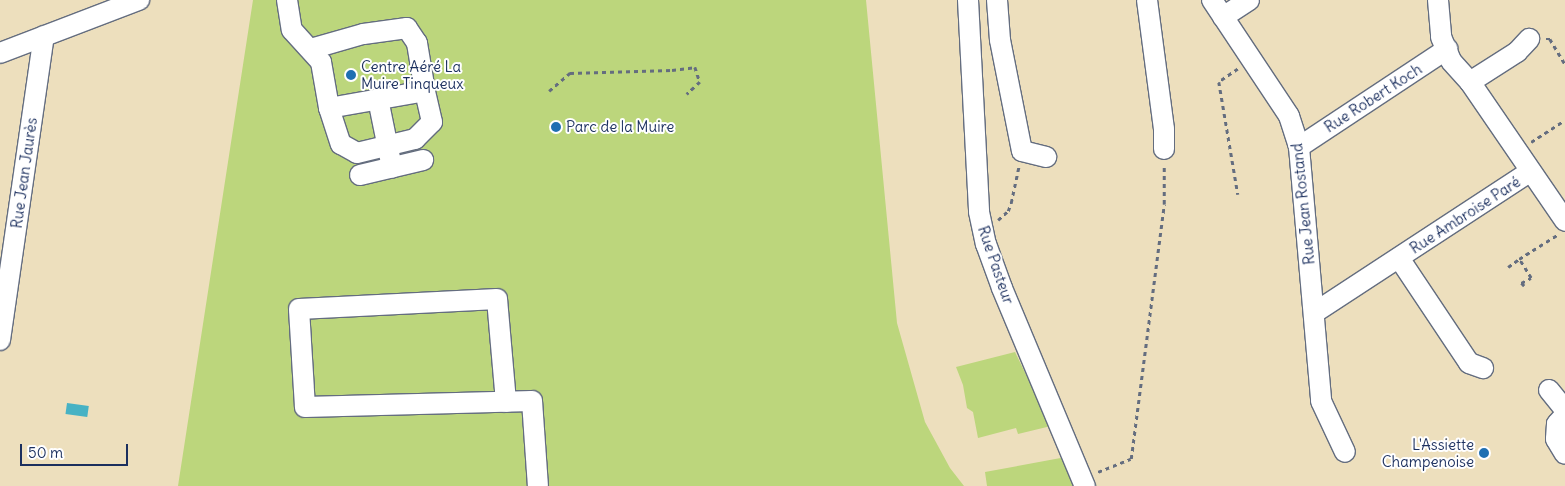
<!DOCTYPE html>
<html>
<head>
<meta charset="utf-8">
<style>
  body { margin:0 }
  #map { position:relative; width:1565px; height:486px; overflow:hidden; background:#eddfbd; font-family:Delius,sans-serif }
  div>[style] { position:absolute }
  .green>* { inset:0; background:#bcd67c }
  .water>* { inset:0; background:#47b2c4; transform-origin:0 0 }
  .path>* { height:2.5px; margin-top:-1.25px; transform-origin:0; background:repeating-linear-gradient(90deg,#646d7f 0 4px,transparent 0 8px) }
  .roads { filter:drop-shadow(1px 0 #646d7f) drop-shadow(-1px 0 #646d7f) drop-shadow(0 1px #646d7f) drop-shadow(0 -1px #646d7f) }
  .minor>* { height:20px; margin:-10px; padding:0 10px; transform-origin:10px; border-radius:10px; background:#fff }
  .dots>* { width:14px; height:14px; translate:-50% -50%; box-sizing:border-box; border:2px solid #fff; border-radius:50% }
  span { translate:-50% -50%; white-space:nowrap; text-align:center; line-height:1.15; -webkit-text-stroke:4px #fff; paint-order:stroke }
  .poi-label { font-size:15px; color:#1b2f5e }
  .left { translate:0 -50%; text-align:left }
  .right { translate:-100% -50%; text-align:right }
  .street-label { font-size:15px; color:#1b2f5e }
  .scale { position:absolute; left:20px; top:444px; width:108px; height:22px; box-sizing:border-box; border:2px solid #1b2f5e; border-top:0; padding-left:6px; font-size:15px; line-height:18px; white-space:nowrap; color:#1b2f5e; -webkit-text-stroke:4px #fff; paint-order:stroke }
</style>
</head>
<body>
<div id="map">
  <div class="green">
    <div style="clip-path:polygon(253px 0,866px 0,897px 323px,925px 422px,950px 468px,964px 486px,178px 486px)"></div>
    <div style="clip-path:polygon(1015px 352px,1051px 426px,1018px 434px,1016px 428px,978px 438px,973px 412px,967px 408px,963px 385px,956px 367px)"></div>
    <div style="clip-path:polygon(1066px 457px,1077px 486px,987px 486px,985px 472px)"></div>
  </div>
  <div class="water">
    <div style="left:67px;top:403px;width:22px;height:11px;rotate:8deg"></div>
  </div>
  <div class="path">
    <div style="left:1546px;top:39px;width:4px"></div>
    <div style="left:1550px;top:39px;width:29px;rotate:59deg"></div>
    <div style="left:1238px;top:69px;width:23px;rotate:146deg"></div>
    <div style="left:1219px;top:82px;width:114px;rotate:80.4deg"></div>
    <div style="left:549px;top:91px;width:28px;rotate:-41deg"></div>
    <div style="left:570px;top:73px;width:102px;rotate:-1.7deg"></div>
    <div style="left:672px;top:70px;width:23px;rotate:-7deg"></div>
    <div style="left:695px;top:67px;width:16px;rotate:72deg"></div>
    <div style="left:700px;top:82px;width:18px;rotate:137deg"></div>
    <div style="left:1531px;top:142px;width:40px;rotate:-32.9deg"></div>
    <div style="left:998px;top:220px;width:13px;rotate:-42deg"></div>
    <div style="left:1008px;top:211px;width:9px;rotate:-69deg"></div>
    <div style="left:1011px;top:203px;width:38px;rotate:-78deg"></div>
    <div style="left:1508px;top:267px;width:14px;rotate:-36deg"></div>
    <div style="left:1524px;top:286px;width:4px;rotate:-135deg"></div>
    <div style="left:1521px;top:283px;width:11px;rotate:-27deg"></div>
    <div style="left:1531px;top:278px;width:22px;rotate:-122deg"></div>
    <div style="left:1519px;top:259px;width:45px;rotate:-32.3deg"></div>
    <div style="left:1098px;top:472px;width:35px;rotate:-22deg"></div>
    <div style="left:1131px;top:459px;width:257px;rotate:-82.6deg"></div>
    <div style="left:1164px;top:204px;width:39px;rotate:-90deg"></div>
  </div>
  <div class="roads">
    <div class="minor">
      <div style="left:287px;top:0;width:30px;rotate:81deg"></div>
      <div style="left:292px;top:30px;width:43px;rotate:47.8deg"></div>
      <div style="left:321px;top:62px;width:47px;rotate:80.1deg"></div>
      <div style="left:329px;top:108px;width:97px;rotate:-10deg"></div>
      <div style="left:425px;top:91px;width:49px;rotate:-99.5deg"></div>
      <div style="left:417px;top:43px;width:18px;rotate:-124deg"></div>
      <div style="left:407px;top:28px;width:44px;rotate:172.2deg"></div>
      <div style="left:363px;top:34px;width:54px;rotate:163.9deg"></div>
      <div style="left:968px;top:0;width:212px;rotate:87deg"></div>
      <div style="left:979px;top:212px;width:33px;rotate:78deg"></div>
      <div style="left:986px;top:244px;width:47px;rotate:70deg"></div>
      <div style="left:1002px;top:288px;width:215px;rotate:67.3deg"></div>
      <div style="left:997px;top:0;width:40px;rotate:85.7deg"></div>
      <div style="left:1000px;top:40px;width:113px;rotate:78.8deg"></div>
      <div style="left:1022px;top:151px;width:25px;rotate:14deg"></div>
      <div style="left:1147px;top:0;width:130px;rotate:82.5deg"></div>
      <div style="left:1164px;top:129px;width:20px;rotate:90deg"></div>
      <div style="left:1212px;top:0;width:139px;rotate:56.4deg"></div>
      <div style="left:1289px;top:116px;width:33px;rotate:72deg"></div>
      <div style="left:1299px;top:147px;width:255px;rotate:85deg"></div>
      <div style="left:1321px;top:401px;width:56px;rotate:64.8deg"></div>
      <div style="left:1438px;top:0;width:37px;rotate:85deg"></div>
      <div style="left:1441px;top:37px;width:26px;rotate:67deg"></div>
      <div style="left:1451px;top:61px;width:28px;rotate:48deg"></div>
      <div style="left:1470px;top:82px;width:168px;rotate:55.6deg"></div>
      <div style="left:1223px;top:17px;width:31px;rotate:-33deg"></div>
      <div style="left:0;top:53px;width:149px;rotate:-20.9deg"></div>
      <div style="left:1470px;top:82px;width:56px;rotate:-32.6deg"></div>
      <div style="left:1517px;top:52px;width:18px;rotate:-47deg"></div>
      <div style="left:378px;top:99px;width:70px;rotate:78.5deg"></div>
      <div style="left:329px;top:108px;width:38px;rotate:72deg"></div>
      <div style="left:341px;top:144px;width:18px;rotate:29deg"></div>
      <div style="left:357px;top:153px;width:60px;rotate:-13.6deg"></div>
      <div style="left:415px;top:139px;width:24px;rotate:-45deg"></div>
      <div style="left:432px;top:122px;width:32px;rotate:-103deg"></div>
      <div style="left:1299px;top:147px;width:178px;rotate:-33.5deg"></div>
      <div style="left:360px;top:175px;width:65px;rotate:-13.4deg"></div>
      <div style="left:1399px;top:258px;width:126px;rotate:56.3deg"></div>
      <div style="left:1469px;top:363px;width:15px;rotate:20deg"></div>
      <div style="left:1314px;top:313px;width:259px;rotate:-33.2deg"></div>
      <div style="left:0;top:340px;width:307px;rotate:-81.8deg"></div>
      <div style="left:1549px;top:390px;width:26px;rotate:51deg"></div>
      <div style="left:506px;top:402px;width:103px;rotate:-95deg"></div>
      <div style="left:497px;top:299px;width:198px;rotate:177.1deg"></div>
      <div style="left:299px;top:309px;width:98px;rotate:86.5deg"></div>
      <div style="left:305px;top:407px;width:227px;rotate:-1.5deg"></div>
      <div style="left:532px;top:401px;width:85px;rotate:86deg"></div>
      <div style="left:1565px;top:415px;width:12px;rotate:132deg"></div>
      <div style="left:1557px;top:424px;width:15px;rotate:94deg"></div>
      <div style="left:1556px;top:439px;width:17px;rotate:59deg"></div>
    </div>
  </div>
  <div class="dots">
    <div style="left:351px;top:75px;background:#1f6fb2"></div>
    <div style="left:556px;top:127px;background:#1f6fb2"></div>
    <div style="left:1484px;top:453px;background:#1f6fb2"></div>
  </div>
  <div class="poi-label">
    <span class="left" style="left:361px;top:75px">Centre Aéré La<br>Muire Tinqueux</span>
    <span class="left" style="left:566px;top:127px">Parc de la Muire</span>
    <span class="right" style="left:1474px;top:453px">L'Assiette<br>Champenoise</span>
  </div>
  <div class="street-label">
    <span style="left:1373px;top:98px;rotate:-33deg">Rue Robert Koch</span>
    <span style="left:24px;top:173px;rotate:-82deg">Rue Jean Jaurès</span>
    <span style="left:1303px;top:204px;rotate:-96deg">Rue Jean Rostand</span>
    <span style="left:1465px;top:215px;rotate:-33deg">Rue Ambroise Paré</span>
    <span style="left:996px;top:265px;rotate:71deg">Rue Pasteur</span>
  </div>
  <div class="scale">50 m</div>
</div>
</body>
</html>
